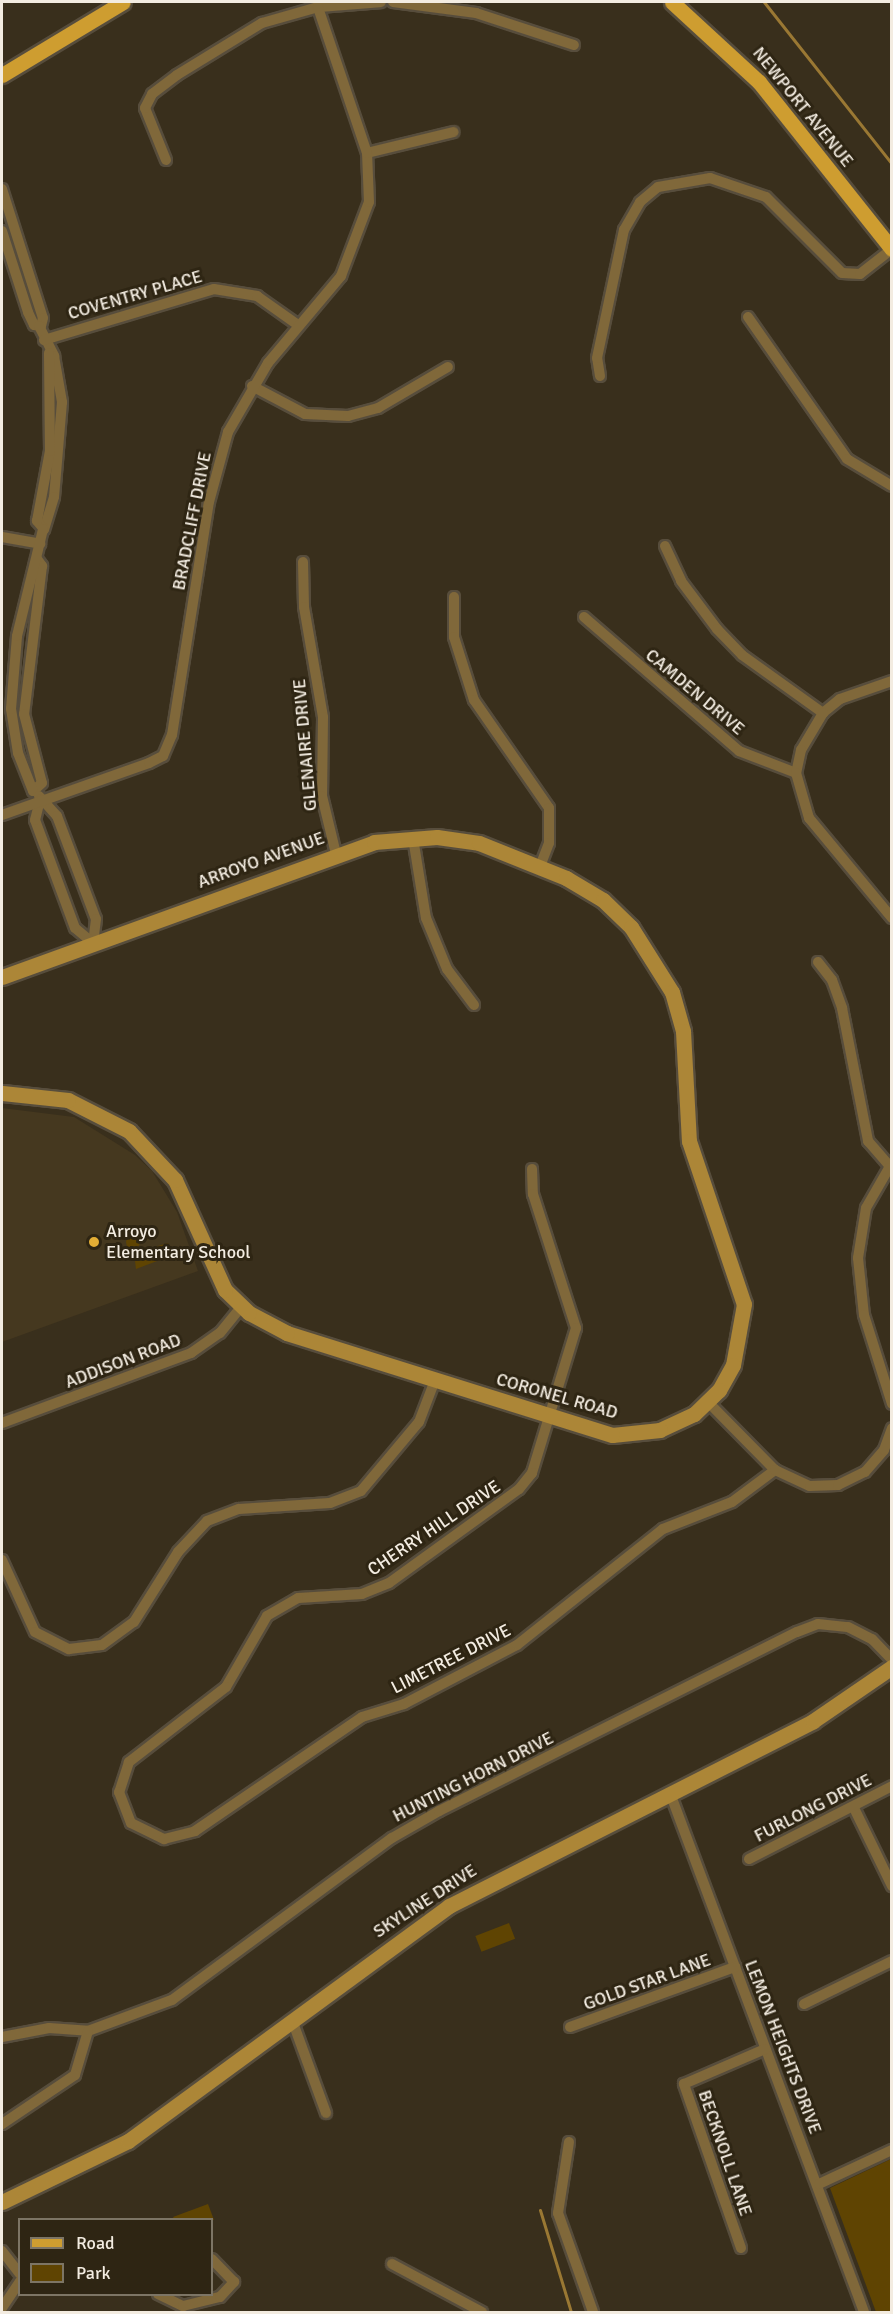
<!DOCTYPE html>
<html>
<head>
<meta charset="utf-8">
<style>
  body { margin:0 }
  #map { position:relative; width:893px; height:2314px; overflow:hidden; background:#392f1c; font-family:Signika,sans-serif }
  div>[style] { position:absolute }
  .built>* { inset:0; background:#45381f }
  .green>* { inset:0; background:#5f4402; transform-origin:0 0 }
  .round { border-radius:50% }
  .stream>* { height:3px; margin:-1.5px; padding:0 1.5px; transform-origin:1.5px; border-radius:1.5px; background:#9a7833 }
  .roads { filter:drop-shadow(2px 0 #574d3c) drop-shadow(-2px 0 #574d3c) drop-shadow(0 2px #574d3c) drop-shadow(0 -2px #574d3c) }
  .street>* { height:10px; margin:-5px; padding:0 5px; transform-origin:5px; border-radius:5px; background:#80683a }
  .secondary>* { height:15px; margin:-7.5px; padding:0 7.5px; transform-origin:7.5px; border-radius:7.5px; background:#ac8637 }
  .primary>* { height:15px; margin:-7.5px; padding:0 7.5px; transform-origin:7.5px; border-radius:7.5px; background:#ce9d30 }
  .dots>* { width:16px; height:16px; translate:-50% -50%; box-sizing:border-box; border:3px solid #2e2513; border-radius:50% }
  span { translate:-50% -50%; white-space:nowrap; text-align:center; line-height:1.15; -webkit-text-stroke:6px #2e2513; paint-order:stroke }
  .street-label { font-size:18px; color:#f3ece1 }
  .poi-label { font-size:18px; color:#f3ece1 }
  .left { translate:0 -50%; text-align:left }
  .frame { position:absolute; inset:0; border:3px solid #f3ece1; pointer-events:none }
  .legend { position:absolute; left:18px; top:2218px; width:195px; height:78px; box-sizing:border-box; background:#2e2513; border:2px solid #7d7565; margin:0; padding:8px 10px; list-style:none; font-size:18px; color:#f3ece1 }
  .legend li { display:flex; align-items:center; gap:12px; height:30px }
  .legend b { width:30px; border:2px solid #7d7565 }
</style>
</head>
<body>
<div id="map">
  <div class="built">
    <div style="clip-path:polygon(2px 1108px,74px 1117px,135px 1155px,152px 1171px,177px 1212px,198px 1271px,2px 1342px)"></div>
  </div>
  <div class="green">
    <div class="round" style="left:126px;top:1235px;width:14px;height:14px"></div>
    <div style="clip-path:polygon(168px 1243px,173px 1255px,136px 1269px,134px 1253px)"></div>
    <div style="left:509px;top:1923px;width:17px;height:36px;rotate:69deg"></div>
    <div style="clip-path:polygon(891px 2159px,891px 2312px,876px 2312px,830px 2188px)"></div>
    <div style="clip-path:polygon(208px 2204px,214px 2220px,174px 2219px,173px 2217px)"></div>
  </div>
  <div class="stream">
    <div style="left:764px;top:2px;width:206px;rotate:51.7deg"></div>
    <div style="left:540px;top:2210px;width:107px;rotate:73.1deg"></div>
  </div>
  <div class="roads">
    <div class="street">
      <div style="left:393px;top:2px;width:84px;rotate:7.5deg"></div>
      <div style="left:476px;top:13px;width:103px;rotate:18.1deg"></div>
      <div style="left:367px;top:153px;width:89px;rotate:-13.6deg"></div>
      <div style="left:166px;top:160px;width:56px;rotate:-112deg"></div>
      <div style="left:145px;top:108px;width:16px;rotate:-63deg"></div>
      <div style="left:152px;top:94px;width:31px;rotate:-37deg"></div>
      <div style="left:177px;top:75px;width:100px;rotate:-31.5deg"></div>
      <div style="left:262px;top:23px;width:58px;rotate:-15.9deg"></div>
      <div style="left:318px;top:7px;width:63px;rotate:-4.5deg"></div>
      <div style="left:2px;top:189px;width:135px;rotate:72.4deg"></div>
      <div style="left:43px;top:318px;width:8px;rotate:104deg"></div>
      <div style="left:41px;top:326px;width:7px;rotate:-172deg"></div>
      <div style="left:34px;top:325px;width:14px;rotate:-115deg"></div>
      <div style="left:28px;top:312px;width:85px;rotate:-107.8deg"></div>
      <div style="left:748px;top:317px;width:173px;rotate:55.1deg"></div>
      <div style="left:847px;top:459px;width:52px;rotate:31deg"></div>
      <div style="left:39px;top:326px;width:34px;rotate:63deg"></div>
      <div style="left:54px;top:356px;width:47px;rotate:80.1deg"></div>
      <div style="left:62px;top:402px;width:95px;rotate:94.8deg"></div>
      <div style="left:54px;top:497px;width:34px;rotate:107deg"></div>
      <div style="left:44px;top:529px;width:11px;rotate:-131deg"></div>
      <div style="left:37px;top:521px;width:71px;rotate:-79.5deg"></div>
      <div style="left:50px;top:451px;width:98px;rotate:-90.6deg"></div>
      <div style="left:44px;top:340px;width:177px;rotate:-16.7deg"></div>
      <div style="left:214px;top:289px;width:44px;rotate:9.2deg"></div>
      <div style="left:257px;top:296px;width:50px;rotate:35.3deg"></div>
      <div style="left:600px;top:376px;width:18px;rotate:-99deg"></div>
      <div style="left:597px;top:358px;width:131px;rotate:-78.1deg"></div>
      <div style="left:624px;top:230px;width:32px;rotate:-60deg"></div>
      <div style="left:640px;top:202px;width:23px;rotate:-40deg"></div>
      <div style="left:658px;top:187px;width:53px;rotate:-9.8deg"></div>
      <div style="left:710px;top:178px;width:59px;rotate:18.7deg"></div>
      <div style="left:766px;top:197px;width:107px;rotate:45deg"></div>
      <div style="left:842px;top:273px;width:18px;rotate:3deg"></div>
      <div style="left:860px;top:274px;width:41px;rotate:-38deg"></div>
      <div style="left:252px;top:386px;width:60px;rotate:27.8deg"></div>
      <div style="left:305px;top:414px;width:43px;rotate:2.7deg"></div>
      <div style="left:348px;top:416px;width:31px;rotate:-15deg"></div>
      <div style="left:378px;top:408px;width:81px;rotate:-30.4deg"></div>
      <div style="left:2px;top:537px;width:39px;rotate:10deg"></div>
      <div style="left:665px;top:546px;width:38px;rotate:65deg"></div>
      <div style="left:681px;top:581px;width:60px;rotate:53.1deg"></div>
      <div style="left:717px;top:629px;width:36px;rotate:46deg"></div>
      <div style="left:742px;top:655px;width:100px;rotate:35.6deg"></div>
      <div style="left:37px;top:559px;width:9px;rotate:54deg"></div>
      <div style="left:42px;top:566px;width:149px;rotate:96.9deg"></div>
      <div style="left:24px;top:714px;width:71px;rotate:75.4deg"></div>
      <div style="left:42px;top:783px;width:12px;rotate:138deg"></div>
      <div style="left:33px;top:791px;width:41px;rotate:-111.5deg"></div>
      <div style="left:18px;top:753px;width:45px;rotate:-99deg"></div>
      <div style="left:11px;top:709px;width:73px;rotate:-85.3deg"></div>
      <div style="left:17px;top:636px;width:110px;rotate:-76.3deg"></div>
      <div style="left:303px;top:562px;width:45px;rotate:88.7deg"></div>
      <div style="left:304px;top:607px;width:112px;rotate:80.2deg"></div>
      <div style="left:323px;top:717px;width:79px;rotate:90.7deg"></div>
      <div style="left:322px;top:796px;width:60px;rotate:76.4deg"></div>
      <div style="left:454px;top:597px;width:40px;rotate:90deg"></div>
      <div style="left:454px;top:637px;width:66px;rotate:72.4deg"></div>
      <div style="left:474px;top:700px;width:131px;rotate:55.2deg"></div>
      <div style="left:549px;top:808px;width:35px;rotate:90deg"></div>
      <div style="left:549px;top:843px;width:25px;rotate:111deg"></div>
      <div style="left:584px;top:617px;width:205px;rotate:40.8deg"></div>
      <div style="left:739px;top:751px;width:61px;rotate:21.1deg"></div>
      <div style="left:892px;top:681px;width:55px;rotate:160.9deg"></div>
      <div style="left:840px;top:699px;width:22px;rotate:141deg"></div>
      <div style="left:823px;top:713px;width:43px;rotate:120.7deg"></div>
      <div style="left:801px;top:750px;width:24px;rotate:102deg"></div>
      <div style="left:796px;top:773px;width:47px;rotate:73.9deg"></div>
      <div style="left:809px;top:818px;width:130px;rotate:50.3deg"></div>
      <div style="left:39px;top:796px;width:27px;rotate:48deg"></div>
      <div style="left:57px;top:816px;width:110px;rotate:69.3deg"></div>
      <div style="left:96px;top:919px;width:24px;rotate:97deg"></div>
      <div style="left:93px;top:943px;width:23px;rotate:-140deg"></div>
      <div style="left:75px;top:928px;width:115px;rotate:-110.3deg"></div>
      <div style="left:35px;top:820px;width:21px;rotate:-76deg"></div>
      <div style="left:2px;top:815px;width:156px;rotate:-19.5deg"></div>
      <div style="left:149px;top:763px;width:16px;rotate:-27deg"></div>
      <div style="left:163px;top:756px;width:23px;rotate:-67deg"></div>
      <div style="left:172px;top:735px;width:236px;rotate:-81deg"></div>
      <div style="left:209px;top:502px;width:73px;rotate:-74.8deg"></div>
      <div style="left:228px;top:432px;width:80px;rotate:-59.9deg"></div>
      <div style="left:268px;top:363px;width:114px;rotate:-50deg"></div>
      <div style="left:341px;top:276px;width:79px;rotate:-69.3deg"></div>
      <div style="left:369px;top:202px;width:49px;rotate:-92.3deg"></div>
      <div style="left:367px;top:153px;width:154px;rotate:-108.6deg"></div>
      <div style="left:413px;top:838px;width:81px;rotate:80.8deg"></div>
      <div style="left:426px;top:918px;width:55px;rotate:67.6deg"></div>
      <div style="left:447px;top:969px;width:45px;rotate:53.1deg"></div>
      <div style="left:818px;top:962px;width:23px;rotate:52deg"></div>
      <div style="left:832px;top:980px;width:30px;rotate:70deg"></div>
      <div style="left:842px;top:1008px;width:136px;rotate:78.9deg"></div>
      <div style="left:868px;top:1141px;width:37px;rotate:49deg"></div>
      <div style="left:889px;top:1168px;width:46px;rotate:119.9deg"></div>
      <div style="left:866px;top:1208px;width:51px;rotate:99.1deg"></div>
      <div style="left:858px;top:1258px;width:57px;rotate:84deg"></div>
      <div style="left:864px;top:1315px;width:93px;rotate:72.5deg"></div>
      <div style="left:532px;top:1169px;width:25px;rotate:88deg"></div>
      <div style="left:533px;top:1194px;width:141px;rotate:72.2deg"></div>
      <div style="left:576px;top:1328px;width:152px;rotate:106.9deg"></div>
      <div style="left:532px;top:1473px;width:21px;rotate:129deg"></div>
      <div style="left:519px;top:1489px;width:160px;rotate:144.1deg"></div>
      <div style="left:389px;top:1583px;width:29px;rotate:158deg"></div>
      <div style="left:362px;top:1594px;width:64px;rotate:176.4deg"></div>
      <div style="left:298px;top:1598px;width:36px;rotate:150deg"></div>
      <div style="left:267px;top:1616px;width:82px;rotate:120deg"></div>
      <div style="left:226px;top:1687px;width:123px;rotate:142.3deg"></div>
      <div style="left:129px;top:1762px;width:32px;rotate:108deg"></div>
      <div style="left:119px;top:1792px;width:33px;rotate:69deg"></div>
      <div style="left:131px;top:1823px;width:37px;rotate:26deg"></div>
      <div style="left:164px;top:1839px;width:32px;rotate:-14deg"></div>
      <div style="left:195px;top:1831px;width:202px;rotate:-34.3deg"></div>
      <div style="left:362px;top:1717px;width:44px;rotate:-17.2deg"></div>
      <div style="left:404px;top:1704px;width:127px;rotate:-27.6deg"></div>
      <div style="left:517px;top:1645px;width:186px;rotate:-38.5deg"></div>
      <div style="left:663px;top:1529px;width:74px;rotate:-21.4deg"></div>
      <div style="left:732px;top:1502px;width:54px;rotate:-36.7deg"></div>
      <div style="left:708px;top:1402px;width:95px;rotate:45.4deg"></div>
      <div style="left:775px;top:1470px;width:38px;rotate:25deg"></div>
      <div style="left:810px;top:1486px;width:28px;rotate:-2deg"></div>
      <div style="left:838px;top:1485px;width:30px;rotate:-26deg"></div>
      <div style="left:865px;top:1472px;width:29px;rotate:-49deg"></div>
      <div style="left:884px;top:1450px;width:23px;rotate:-70deg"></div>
      <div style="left:2px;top:1423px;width:202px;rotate:-20.3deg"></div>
      <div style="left:191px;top:1353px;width:35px;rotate:-35deg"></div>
      <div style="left:220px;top:1333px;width:33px;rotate:-51deg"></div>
      <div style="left:2px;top:1560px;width:79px;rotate:65.4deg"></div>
      <div style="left:35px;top:1632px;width:38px;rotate:27deg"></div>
      <div style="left:69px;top:1649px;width:33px;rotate:-7deg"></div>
      <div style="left:102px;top:1645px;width:39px;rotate:-36deg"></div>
      <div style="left:134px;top:1622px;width:83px;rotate:-57.8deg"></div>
      <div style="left:178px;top:1552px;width:42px;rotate:-46.9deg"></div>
      <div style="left:207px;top:1521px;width:34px;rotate:-21deg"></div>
      <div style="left:239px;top:1509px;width:91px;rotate:-3.8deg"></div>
      <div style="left:330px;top:1503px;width:33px;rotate:-21deg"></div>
      <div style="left:361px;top:1491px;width:90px;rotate:-50deg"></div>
      <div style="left:419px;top:1422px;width:45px;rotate:-69.1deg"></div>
      <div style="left:670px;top:1793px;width:554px;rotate:69.5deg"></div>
      <div style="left:854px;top:1808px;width:87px;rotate:64deg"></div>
      <div style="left:749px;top:1859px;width:161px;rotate:-27deg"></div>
      <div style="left:804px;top:2004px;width:98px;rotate:-26deg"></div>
      <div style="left:292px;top:2020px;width:99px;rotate:69.9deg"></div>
      <div style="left:570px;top:2027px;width:176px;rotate:-20deg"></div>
      <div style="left:88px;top:2031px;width:90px;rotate:-20.3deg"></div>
      <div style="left:172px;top:2000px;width:273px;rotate:-36.4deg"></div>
      <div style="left:392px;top:1838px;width:54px;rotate:-29.9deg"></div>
      <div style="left:439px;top:1811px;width:400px;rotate:-26.6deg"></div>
      <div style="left:797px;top:1632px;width:22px;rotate:-21deg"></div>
      <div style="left:818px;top:1624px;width:30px;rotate:6deg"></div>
      <div style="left:848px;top:1627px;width:27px;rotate:27deg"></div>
      <div style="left:872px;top:1639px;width:29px;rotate:46deg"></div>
      <div style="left:2px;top:2037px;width:48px;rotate:-10.8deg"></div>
      <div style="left:49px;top:2028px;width:39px;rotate:4deg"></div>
      <div style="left:88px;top:2031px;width:46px;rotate:106.5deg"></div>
      <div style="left:75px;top:2075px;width:88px;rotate:146.1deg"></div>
      <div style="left:569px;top:2142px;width:72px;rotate:98.8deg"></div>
      <div style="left:558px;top:2213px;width:105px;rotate:70.5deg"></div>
      <div style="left:819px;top:2184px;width:81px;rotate:-25deg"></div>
      <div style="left:741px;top:2248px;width:174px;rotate:-109.2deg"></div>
      <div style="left:684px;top:2084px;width:88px;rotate:-23.4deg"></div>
      <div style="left:2px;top:2251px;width:29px;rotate:52deg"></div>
      <div style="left:392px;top:2264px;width:102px;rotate:28.1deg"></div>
      <div style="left:158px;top:2294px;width:28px;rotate:26deg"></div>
      <div style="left:183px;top:2306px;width:38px;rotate:-14deg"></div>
      <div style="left:220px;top:2297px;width:21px;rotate:-47deg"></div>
      <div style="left:234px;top:2282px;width:32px;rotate:-134deg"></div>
      <div style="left:2px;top:2308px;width:32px;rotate:-56deg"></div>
    </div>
    <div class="secondary">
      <div style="left:2px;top:977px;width:396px;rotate:-19.9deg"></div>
      <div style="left:374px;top:842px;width:63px;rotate:-4.5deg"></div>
      <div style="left:437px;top:837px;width:42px;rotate:8.1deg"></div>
      <div style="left:479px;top:843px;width:94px;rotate:21.9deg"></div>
      <div style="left:566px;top:878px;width:43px;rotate:30.7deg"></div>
      <div style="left:603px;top:900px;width:39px;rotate:44deg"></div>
      <div style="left:631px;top:927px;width:77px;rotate:57.8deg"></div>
      <div style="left:672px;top:992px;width:41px;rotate:74.2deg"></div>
      <div style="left:683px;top:1031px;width:110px;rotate:86.9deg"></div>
      <div style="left:689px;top:1141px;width:172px;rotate:71.4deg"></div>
      <div style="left:744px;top:1304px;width:62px;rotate:100.2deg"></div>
      <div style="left:733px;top:1365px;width:29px;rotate:119deg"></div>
      <div style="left:719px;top:1390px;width:35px;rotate:136deg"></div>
      <div style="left:694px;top:1414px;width:38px;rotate:155deg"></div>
      <div style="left:660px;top:1430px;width:48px;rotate:174.1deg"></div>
      <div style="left:612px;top:1435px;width:341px;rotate:-162.6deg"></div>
      <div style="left:287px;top:1333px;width:43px;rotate:-152.2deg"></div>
      <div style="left:249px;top:1313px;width:33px;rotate:-136deg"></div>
      <div style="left:225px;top:1290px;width:121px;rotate:-114.4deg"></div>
      <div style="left:175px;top:1180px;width:67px;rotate:-133.2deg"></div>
      <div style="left:129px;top:1131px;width:68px;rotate:-153.1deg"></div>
      <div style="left:68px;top:1100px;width:66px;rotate:-173.9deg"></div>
      <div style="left:2px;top:2202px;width:140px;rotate:-25.8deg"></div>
      <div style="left:128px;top:2141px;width:398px;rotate:-36.2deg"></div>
      <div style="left:449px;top:1906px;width:408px;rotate:-26.9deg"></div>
      <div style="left:813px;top:1721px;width:96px;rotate:-34.4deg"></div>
    </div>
    <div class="primary">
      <div style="left:672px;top:2px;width:118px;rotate:42.6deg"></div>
      <div style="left:759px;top:82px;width:213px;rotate:51.5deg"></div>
      <div style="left:2px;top:75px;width:141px;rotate:-31.1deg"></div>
    </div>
  </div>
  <div class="dots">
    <div style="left:94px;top:1242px;background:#e4ae35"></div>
  </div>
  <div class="street-label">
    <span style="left:803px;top:107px;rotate:51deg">NEWPORT AVENUE</span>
    <span style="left:135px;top:295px;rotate:-16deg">COVENTRY PLACE</span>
    <span style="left:192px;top:521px;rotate:-79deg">BRADCLIFF DRIVE</span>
    <span style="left:695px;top:692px;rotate:40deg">CAMDEN DRIVE</span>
    <span style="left:305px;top:745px;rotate:-95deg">GLENAIRE DRIVE</span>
    <span style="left:261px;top:860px;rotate:-20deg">ARROYO AVENUE</span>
    <span style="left:123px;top:1361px;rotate:-21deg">ADDISON ROAD</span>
    <span style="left:557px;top:1396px;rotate:16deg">CORONEL ROAD</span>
    <span style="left:434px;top:1528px;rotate:-34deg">CHERRY HILL DRIVE</span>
    <span style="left:451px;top:1659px;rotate:-27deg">LIMETREE DRIVE</span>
    <span style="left:473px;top:1777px;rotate:-27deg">HUNTING HORN DRIVE</span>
    <span style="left:813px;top:1808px;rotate:-27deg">FURLONG DRIVE</span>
    <span style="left:425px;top:1901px;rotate:-33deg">SKYLINE DRIVE</span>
    <span style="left:647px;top:1982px;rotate:-20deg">GOLD STAR LANE</span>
    <span style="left:783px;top:2047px;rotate:69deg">LEMON HEIGHTS DRIVE</span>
    <span style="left:725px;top:2153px;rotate:71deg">BECKNOLL LANE</span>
  </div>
  <div class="poi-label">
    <span class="left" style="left:106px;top:1242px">Arroyo<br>Elementary School</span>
  </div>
  <div class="frame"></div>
  <ul class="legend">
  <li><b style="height:8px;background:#ce9d30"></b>Road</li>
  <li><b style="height:16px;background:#5f4402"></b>Park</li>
  </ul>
</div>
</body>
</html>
